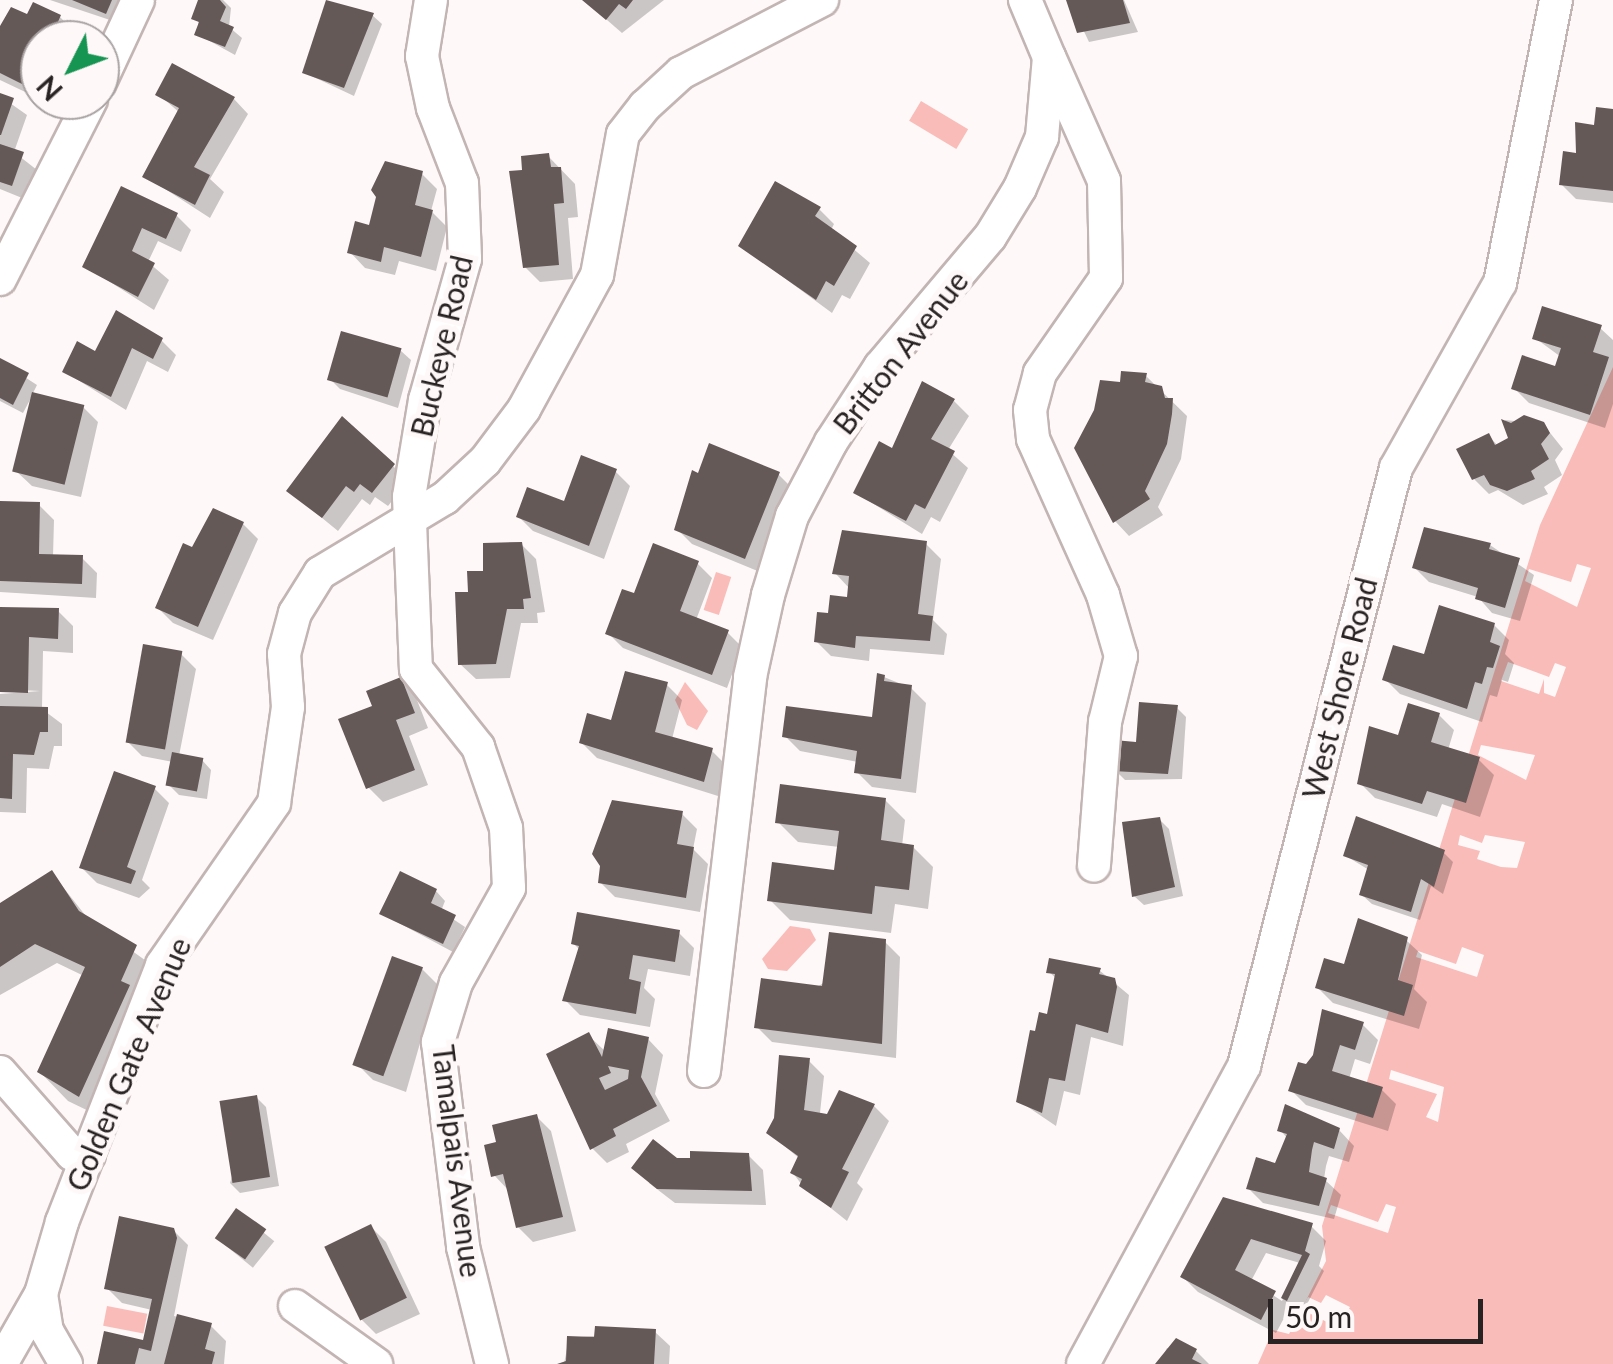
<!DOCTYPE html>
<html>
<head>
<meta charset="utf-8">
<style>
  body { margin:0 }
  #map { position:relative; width:1613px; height:1364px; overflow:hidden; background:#fef8f8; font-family:Lato,sans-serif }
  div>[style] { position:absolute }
  .water>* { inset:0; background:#f9bcb8; transform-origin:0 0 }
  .pier>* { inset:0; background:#fef8f8 }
  .shadow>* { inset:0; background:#0003; transform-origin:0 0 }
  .building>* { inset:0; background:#655958; transform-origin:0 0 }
  .roads { filter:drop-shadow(2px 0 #c2b5b3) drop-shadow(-2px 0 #c2b5b3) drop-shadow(0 2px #c2b5b3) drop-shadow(0 -2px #c2b5b3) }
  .minor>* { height:32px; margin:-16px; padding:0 16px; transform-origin:16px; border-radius:16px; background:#fff }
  span { translate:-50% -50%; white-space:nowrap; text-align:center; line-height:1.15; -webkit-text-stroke:10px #fef8f8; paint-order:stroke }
  .street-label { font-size:30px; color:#282222 }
  .north { position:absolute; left:20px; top:20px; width:100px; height:100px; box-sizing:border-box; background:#fef8f8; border:2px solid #a8a2a2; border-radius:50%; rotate:228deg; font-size:28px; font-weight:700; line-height:40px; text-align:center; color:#282222 }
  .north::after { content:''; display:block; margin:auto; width:35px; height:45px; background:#169451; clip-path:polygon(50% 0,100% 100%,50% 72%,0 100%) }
  .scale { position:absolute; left:1268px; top:1299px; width:215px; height:45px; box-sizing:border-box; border:5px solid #282222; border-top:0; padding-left:12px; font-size:30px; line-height:35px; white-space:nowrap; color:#282222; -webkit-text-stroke:8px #fef8f8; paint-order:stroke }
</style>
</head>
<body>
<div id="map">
  <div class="water">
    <div style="left:921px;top:101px;width:55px;height:23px;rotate:31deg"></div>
    <div style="clip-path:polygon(1613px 367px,1613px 1364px,1258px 1364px,1273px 1330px,1289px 1334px,1326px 1261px,1322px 1226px,1540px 525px)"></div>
    <div style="left:716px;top:572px;width:16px;height:40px;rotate:18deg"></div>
    <div style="clip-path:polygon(685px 682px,708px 711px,697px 730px,687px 725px,675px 700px)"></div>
    <div style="clip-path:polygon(790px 926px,810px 929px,816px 940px,787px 971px,768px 969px,762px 959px)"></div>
    <div style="left:107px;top:1306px;width:41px;height:20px;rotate:11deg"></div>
  </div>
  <div class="pier">
    <div style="clip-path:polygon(1577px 564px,1591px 568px,1577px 607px,1525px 581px,1529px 569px,1571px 582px)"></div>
    <div style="clip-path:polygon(1508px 662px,1549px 677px,1555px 663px,1566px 667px,1555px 697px,1544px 693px,1544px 679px,1539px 694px,1501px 681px)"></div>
    <div style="clip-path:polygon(1481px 745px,1535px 755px,1526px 780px,1478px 755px)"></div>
    <div style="clip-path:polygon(1460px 835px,1482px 843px,1485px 835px,1525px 842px,1517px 868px,1501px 867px,1477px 859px,1480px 851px,1458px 845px)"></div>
    <div style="clip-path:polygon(1462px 947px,1484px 955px,1477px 977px,1416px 957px,1418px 951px,1456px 964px)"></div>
    <div style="clip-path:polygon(1391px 1070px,1444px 1087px,1438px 1122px,1426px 1117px,1437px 1094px,1389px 1079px)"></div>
    <div style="clip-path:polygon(1386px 1204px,1396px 1207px,1388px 1233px,1328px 1213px,1331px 1205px,1378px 1222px)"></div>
    <div style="clip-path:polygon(1326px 1295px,1350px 1307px,1339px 1328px,1301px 1309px,1308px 1297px,1321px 1303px)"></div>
  </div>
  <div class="shadow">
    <div style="clip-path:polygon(50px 0,125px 0,116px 22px)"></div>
    <div style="clip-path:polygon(201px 0,223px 0,231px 8px,229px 27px,242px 38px,235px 55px,197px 34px)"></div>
    <div style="clip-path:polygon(584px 0,664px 0,622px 33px)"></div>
    <div style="clip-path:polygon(1069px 0,1124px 0,1138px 32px,1089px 42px)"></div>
    <div style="clip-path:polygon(372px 15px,382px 24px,354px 96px,305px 73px)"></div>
    <div style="clip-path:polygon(60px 17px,75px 32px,71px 40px,40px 40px,40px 99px,0 80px,0 33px,29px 18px)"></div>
    <div style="clip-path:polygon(158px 94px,234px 99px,248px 114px,210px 179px,224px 192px,210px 218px,145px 176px,180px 113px)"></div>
    <div style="clip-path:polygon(0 96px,27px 115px,14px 152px,37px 170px,27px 200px,0 189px)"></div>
    <div style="clip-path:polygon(42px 100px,69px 100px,64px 110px)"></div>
    <div style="clip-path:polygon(1613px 112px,1613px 203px,1576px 199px,1561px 184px)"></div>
    <div style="clip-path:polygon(548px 156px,575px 184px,578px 217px,568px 218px,573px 279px,540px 282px,525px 267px,525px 172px)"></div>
    <div style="clip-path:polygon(422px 174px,437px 189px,431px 211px,447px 227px,436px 271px,399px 261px,395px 275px,365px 268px,350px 252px)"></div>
    <div style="clip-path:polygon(123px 189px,176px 215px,191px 230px,181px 252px,158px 241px,148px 262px,169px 280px,154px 310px,85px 266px)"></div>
    <div style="clip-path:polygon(819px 209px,834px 224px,831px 230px,870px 263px,850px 299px,842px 295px,832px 313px,741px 246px)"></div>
    <div style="clip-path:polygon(1600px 328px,1613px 340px,1613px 404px,1605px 428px,1529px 403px,1514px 388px,1556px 369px,1561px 357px,1535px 338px)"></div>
    <div style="clip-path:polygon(161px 340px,176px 355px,168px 372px,147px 361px,126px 410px,65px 372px,96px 354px)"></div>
    <div style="clip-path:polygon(401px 351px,411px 360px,398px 408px,340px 389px,330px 379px)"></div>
    <div style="clip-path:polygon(0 361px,37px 385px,32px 395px,83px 407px,98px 422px,81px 497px,32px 486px,16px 471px,32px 396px,23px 413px,0 401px)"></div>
    <div style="clip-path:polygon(1146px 376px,1187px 416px,1181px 459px,1158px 507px,1163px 515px,1129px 536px,1115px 521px,1097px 411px,1122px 385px)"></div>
    <div style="clip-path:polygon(954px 401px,969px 416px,948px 450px,968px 468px,940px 522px,931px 517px,922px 534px,856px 493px)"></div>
    <div style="clip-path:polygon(1505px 420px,1543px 424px,1563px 449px,1555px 460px,1562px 475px,1544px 487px,1548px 494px,1523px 505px,1498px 490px,1489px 494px,1474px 479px,1489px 436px,1498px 446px,1512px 439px)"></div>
    <div style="clip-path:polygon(393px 466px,408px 481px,388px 506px,375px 497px,370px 505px,362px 499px,338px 531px,289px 491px)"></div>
    <div style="clip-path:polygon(615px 471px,630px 486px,604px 559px,533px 531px,518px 516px,566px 504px)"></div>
    <div style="clip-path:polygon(693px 473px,778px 474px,793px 489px,760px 572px,692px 544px,677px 529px)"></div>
    <div style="clip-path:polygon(0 504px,39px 505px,54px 520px,53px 557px,82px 558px,97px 573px,96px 598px,0 592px)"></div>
    <div style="clip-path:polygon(243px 524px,258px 539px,213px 640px,173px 623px,158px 608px,193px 550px)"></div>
    <div style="clip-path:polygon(521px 544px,536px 559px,545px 612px,537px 613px,538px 623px,521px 623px,510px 678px,476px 679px,460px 664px,470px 594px)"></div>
    <div style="clip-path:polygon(926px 544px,941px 559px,933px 620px,947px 634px,944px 655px,870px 649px,869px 661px,831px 656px,816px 641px,830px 616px,849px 600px,850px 589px,835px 573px)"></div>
    <div style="clip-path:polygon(1490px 545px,1534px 575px,1520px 621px,1492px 613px,1478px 597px,1429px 582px,1414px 567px)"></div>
    <div style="clip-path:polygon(697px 563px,712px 578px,696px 620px,727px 632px,742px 647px,727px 688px,623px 648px,608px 633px,636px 596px)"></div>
    <div style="clip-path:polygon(0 609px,58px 611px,73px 626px,73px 653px,43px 651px,42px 709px,62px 724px,62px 746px,54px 746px,49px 769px,27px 768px,26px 813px,0 812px,0 694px,40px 691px,0 689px)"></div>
    <div style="clip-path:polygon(1494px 625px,1509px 640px,1505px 654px,1514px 663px,1508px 682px,1502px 680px,1497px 697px,1490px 695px,1482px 722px,1400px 694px,1385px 679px)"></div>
    <div style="clip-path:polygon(181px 654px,196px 669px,179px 756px,202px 760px,211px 770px,207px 799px,179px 795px,169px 785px,173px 762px,142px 756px,127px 741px)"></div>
    <div style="clip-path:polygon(884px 677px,911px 688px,926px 703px,916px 793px,872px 787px,857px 772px,858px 762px,800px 751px,785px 736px,874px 720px)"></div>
    <div style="clip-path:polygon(400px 680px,415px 695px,428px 728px,409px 736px,428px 785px,383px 802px,368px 787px,375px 707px)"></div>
    <div style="clip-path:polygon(667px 685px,682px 700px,672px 739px,712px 751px,727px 766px,718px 796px,597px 758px,582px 743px)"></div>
    <div style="clip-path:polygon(1177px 708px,1186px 717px,1182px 779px,1125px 780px,1115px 770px)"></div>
    <div style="clip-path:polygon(1439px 715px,1454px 730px,1448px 750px,1479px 760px,1494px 775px,1480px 817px,1442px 804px,1437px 817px,1375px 798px,1360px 783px,1399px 738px)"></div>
    <div style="clip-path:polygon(154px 788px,169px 803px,142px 880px,150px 888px,139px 898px,97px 883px,82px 868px)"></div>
    <div style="clip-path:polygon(885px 800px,905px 820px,902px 846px,913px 847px,933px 867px,928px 909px,895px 904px,891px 933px,790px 920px,770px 900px,836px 873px,839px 847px,798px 842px,778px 822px)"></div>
    <div style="clip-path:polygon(682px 814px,697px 829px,693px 849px,708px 864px,700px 912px,615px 897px,600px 882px)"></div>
    <div style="clip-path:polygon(1159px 819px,1169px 829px,1183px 896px,1144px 905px,1134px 896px)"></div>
    <div style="clip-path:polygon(1443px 852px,1453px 862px,1443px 894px,1431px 886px,1420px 920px,1372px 904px,1362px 895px,1369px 870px,1346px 856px)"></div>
    <div style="clip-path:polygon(52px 873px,89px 920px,156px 968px,99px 1116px,68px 1101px,40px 1072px,84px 976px,57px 963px,0 995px,0 906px)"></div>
    <div style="clip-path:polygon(436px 891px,445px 901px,441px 911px,465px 927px,453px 952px,382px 914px)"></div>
    <div style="clip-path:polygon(679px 933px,694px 948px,690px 976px,648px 969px,644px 988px,655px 999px,650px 1027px,580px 1015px,565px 1000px,581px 951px,574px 944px)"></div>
    <div style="clip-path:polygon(1406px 940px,1422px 955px,1414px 989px,1427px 1002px,1419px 1029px,1333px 1003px,1318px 988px,1346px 967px)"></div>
    <div style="clip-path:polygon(885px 942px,900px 957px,896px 1058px,772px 1042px,757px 1027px)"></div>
    <div style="clip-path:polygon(422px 969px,437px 984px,406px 1092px,373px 1080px,358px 1065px)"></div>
    <div style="clip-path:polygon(1099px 970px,1129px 995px,1123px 1046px,1091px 1037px,1080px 1095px,1064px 1091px,1056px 1126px,1019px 1101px,1037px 1034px,1049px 1017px,1057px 979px,1049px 972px)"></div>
    <div style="clip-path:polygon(1363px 1025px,1378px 1040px,1370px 1064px,1355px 1059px,1349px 1079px,1381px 1089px,1396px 1104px,1388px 1131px,1306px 1105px,1291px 1090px,1307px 1067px)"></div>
    <div style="clip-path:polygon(588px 1035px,606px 1052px,648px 1039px,663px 1055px,655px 1094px,670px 1121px,626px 1144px,629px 1152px,607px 1163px,592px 1148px)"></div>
    <div style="clip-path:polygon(809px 1061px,824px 1076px,820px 1113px,828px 1117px,840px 1093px,874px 1106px,889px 1121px,857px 1183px,863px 1189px,847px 1221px,802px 1185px,793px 1173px,800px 1159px,769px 1133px)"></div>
    <div style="clip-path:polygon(256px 1097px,266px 1107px,279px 1186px,240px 1193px,230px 1183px)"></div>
    <div style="clip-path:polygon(536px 1116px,551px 1131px,576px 1231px,533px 1242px,518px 1227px,510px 1192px,494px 1175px,499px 1144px)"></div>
    <div style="clip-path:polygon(1280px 1130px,1339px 1130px,1354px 1146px,1349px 1162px,1329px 1156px,1326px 1166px,1324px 1179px,1341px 1195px,1334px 1219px,1263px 1203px,1248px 1188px,1276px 1166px,1288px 1139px)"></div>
    <div style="clip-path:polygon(748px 1155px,763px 1170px,766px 1205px,675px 1203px,649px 1183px,676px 1160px)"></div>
    <div style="clip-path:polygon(evenodd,1224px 1200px,1311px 1226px,1326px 1241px,1319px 1266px,1324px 1271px,1302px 1314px,1291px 1305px,1276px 1333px,1198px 1292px,1183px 1277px,1224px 1200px,1266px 1253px,1300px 1263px,1282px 1301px,1251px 1281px,1266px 1253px)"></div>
    <div style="left:237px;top:1211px;width:48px;height:34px;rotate:39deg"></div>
    <div style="clip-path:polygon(371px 1227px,386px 1242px,420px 1314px,376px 1334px,361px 1319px)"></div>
    <div style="clip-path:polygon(173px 1230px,188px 1245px,174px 1316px,211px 1326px,226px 1341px,224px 1364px,99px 1364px,145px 1343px,152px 1310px,122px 1303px,107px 1288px)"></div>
    <div style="clip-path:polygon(654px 1331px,670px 1346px,669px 1364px,564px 1364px,569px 1338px)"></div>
    <div style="clip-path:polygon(1167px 1348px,1196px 1351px,1209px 1364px,1159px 1364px)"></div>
  </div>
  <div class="building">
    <div style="clip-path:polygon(72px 0,112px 0,106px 14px)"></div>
    <div style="clip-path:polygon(198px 0,220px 0,226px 7px,220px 21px,234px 27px,225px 47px,194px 35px,199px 22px,191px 19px)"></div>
    <div style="clip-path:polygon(326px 0,374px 13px,344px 88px,302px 73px)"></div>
    <div style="clip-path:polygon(582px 0,633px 0,626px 9px,619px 4px,606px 20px)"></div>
    <div style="clip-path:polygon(1066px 0,1123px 0,1130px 23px,1077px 33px)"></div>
    <div style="clip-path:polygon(33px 2px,61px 15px,50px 40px,40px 40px,40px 93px,0 73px,0 26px,11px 7px,27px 14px)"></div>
    <div style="clip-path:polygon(172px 63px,235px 97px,194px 167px,210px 175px,195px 205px,142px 177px,179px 108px,155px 95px)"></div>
    <div style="clip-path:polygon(0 93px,14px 98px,1px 135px,0 135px)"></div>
    <div style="clip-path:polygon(1596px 107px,1613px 109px,1613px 191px,1559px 185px,1563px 151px,1576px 153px,1575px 122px,1594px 125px)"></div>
    <div style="clip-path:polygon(0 144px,24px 152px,12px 186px,0 182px)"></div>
    <div style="clip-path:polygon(549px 153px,551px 167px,561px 167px,564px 203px,554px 204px,559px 265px,523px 268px,509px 171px,522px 170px,521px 156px)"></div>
    <div style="clip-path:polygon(385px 161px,423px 171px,415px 205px,433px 210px,421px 257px,384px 247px,381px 262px,347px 253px,355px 221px,369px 225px,376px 197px,371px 190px)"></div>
    <div style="clip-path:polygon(775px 181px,821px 207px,815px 216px,857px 246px,834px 286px,826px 281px,816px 300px,738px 246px)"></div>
    <div style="clip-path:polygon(121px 186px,178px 213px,166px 239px,142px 228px,132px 251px,155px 263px,138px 297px,82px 267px)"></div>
    <div style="clip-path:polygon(1542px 306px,1602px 325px,1593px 352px,1609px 357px,1590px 415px,1511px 389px,1522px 355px,1555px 366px,1561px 348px,1532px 339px)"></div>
    <div style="clip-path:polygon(116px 310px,163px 338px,153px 359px,132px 348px,111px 397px,62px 372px,77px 341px,95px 351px)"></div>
    <div style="left:341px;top:331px;width:63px;height:51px;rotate:16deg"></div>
    <div style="clip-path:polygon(0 358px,29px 373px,13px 405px,0 398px)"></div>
    <div style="clip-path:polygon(1121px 371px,1147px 373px,1145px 382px,1162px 386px,1165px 398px,1173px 398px,1172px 414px,1167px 444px,1145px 491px,1150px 499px,1113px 523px,1074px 448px,1094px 410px,1100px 380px,1120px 382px)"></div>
    <div style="clip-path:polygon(922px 381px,955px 399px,931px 439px,955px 451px,925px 509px,915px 504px,906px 521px,853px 493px,879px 441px,892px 448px)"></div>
    <div style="left:32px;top:392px;width:54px;height:82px;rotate:14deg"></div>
    <div style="clip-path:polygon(1524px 415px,1544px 422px,1550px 433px,1541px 444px,1549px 459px,1531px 471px,1535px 479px,1507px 491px,1490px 485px,1484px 475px,1472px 480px,1456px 449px,1489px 433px,1495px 445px,1508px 438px,1501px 419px,1511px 423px)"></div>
    <div style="clip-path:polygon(342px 416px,395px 464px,372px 493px,360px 484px,354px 492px,346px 486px,322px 518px,286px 491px)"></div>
    <div style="clip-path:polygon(709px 443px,780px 472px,745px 559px,674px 530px,692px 470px,698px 473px)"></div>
    <div style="clip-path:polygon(581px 455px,617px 469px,589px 546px,516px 517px,527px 487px,564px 501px)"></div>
    <div style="clip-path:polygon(0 501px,40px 502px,39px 554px,83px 555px,82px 584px,0 581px)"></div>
    <div style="clip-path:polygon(213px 508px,244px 522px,198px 627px,155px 608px,183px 543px,192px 547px)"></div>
    <div style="clip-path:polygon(1424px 527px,1491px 543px,1489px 549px,1520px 558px,1505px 608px,1475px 599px,1478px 588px,1412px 568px)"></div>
    <div style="clip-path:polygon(842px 530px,927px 541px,918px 614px,933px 616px,930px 641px,856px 636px,855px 648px,814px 642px,817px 612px,828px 613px,830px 595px,847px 597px,849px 576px,832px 574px)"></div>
    <div style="clip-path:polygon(522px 542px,531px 598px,523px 599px,524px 609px,507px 609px,496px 664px,458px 665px,455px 592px,468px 592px,467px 571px,483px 571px,483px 543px)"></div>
    <div style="clip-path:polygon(653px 543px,699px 561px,680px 611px,729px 630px,712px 675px,605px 634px,622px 589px,634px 593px)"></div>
    <div style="clip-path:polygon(1439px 605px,1495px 623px,1490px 642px,1500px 646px,1493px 668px,1487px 667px,1482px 684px,1475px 682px,1467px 709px,1382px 680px,1393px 645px,1424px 654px)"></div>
    <div style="clip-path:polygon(0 607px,59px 608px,58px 639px,29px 637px,28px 693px,0 692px)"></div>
    <div style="left:143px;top:644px;width:40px;height:100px;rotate:10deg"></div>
    <div style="clip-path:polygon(625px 671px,668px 682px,655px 732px,713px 748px,704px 782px,579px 743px,587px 713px,611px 720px)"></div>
    <div style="clip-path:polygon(877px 673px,885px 675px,884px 681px,912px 685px,901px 779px,854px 773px,857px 751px,782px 737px,786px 706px,872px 717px)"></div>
    <div style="clip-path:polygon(401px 677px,415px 713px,396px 720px,415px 770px,366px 789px,338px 719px,372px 706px,366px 691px)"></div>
    <div style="clip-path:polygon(1139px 702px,1178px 705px,1168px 774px,1113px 771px,1114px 740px,1136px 742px)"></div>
    <div style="clip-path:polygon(1408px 703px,1440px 713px,1431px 742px,1480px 757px,1466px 803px,1427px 791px,1422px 804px,1357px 784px,1369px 726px,1398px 735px)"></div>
    <div style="clip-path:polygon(0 706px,48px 707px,48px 732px,40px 732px,34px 755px,13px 754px,12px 799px,0 798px)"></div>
    <div style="left:172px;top:752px;width:32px;height:34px;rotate:11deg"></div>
    <div style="clip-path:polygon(114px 771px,156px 786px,127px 867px,136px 871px,131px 884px,79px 868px)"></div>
    <div style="clip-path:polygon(780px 784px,886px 798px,881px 840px,914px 845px,909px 890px,875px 886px,872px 914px,767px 901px,772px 862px,834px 870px,839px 831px,775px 823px)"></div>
    <div style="clip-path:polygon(612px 800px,683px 811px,677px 844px,694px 847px,686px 898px,598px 883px,600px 866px,592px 854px)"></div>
    <div style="clip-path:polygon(1356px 816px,1445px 850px,1434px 887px,1421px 879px,1411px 912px,1359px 895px,1368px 865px,1343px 856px)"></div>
    <div style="clip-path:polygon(1160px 817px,1175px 887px,1132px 897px,1122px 822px)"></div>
    <div style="clip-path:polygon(52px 870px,79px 911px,137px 945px,121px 981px,130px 985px,79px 1097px,37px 1072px,85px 967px,35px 944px,0 967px,0 903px)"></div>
    <div style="clip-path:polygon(400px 871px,437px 889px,431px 903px,456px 915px,443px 944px,379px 914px)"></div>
    <div style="clip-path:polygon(577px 912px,680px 930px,675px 962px,633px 955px,629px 979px,641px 982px,636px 1014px,562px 1001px,579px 946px,571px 944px)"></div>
    <div style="clip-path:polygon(1358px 918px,1408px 937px,1398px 980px,1413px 985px,1404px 1016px,1315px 988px,1324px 958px,1344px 964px)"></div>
    <div style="clip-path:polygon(829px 932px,886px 939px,882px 1044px,754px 1028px,761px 978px,822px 986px)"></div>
    <div style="left:392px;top:956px;width:33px;height:116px;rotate:20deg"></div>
    <div style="clip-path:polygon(1049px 958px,1101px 968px,1099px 974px,1115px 978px,1117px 987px,1108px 1033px,1076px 1024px,1065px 1081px,1049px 1078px,1042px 1113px,1016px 1102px,1030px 1030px,1035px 1031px,1039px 1012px,1047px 1014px,1055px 974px,1046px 973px)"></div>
    <div style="clip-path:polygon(1322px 1009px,1364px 1022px,1355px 1050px,1340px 1045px,1332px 1071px,1383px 1087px,1373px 1118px,1288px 1091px,1298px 1062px,1306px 1064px,1313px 1055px)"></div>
    <div style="clip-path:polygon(evenodd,608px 1028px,649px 1037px,641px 1077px,657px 1106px,613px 1129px,616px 1136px,590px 1150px,546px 1054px,589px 1032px,602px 1057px,608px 1028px,608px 1066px,629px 1070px,628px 1079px,605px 1090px,599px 1078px,611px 1073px,608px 1066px)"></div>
    <div style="clip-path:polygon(779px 1055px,810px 1058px,804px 1110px,827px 1114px,839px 1090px,875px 1104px,842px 1169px,849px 1172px,831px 1208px,799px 1186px,802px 1179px,790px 1173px,798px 1156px,766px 1133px,774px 1118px)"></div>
    <div style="left:257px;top:1095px;width:83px;height:38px;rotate:81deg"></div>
    <div style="clip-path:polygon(1285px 1104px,1340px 1128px,1334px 1149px,1314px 1142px,1312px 1150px,1309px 1172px,1327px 1178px,1319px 1206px,1246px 1189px,1256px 1157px,1275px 1163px,1287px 1134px,1277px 1131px)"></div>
    <div style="clip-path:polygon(537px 1114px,563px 1217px,516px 1228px,503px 1174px,491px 1177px,484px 1145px,496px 1142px,492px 1125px)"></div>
    <div style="clip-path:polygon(653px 1139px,677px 1158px,690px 1158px,690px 1151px,749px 1153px,752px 1191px,657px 1189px,631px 1168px)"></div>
    <div style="clip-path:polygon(1223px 1197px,1313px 1223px,1305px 1251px,1310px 1254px,1287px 1301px,1281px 1298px,1302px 1255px,1251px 1239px,1235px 1270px,1276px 1291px,1261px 1320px,1180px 1277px)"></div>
    <div style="left:236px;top:1208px;width:37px;height:37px;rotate:35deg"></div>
    <div style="clip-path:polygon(119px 1216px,174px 1228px,177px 1238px,151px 1351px,139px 1348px,135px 1364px,97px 1364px,104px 1331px,143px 1340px,152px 1299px,104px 1289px)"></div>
    <div style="left:371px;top:1224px;width:82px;height:52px;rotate:64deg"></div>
    <div style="clip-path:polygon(177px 1314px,212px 1323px,205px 1349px,215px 1352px,212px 1364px,164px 1364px)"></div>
    <div style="clip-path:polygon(595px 1326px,656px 1329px,654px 1364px,557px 1364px,566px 1361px,567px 1336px,594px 1337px)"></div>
    <div style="clip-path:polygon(1176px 1338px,1197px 1349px,1192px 1359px,1202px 1364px,1155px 1364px)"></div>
  </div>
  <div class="roads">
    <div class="minor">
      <div style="left:431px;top:0;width:57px;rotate:99.1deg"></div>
      <div style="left:422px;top:56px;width:53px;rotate:78.1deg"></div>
      <div style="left:433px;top:108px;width:80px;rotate:68.9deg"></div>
      <div style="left:462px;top:183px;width:76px;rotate:87.7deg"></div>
      <div style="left:465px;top:259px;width:147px;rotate:105.8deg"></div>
      <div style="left:425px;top:400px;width:98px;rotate:99.4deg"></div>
      <div style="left:409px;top:497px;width:172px;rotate:87.7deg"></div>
      <div style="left:416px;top:669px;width:100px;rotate:51.5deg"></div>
      <div style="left:478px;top:747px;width:86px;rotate:70.9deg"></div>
      <div style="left:506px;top:828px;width:60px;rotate:87.1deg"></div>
      <div style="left:509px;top:888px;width:109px;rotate:119.2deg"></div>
      <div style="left:456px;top:983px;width:62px;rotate:107deg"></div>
      <div style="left:438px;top:1042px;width:207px;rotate:83deg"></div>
      <div style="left:463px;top:1247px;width:121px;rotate:76.1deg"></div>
      <div style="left:1050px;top:59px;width:133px;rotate:66.1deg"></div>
      <div style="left:1104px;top:181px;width:97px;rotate:88.8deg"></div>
      <div style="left:1106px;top:278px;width:116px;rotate:124.8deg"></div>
      <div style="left:1040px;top:373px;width:38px;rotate:105deg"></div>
      <div style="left:1030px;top:410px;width:29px;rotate:84deg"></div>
      <div style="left:1033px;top:439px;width:171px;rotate:65.8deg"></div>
      <div style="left:1103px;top:595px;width:64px;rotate:73.6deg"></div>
      <div style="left:1121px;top:656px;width:68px;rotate:103.6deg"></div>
      <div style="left:1105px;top:722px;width:144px;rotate:94.4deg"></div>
      <div style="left:100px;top:82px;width:90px;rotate:-65.1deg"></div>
      <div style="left:0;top:279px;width:201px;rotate:-63.1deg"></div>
      <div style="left:704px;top:1071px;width:397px;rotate:-83.3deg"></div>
      <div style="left:750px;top:677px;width:84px;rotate:-77.6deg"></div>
      <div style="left:768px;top:595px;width:83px;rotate:-73.1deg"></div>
      <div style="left:792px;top:516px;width:84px;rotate:-62.2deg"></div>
      <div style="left:831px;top:442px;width:90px;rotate:-56.8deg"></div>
      <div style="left:880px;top:367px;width:170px;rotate:-49.8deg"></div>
      <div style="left:990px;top:237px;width:57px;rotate:-58.5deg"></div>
      <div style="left:1020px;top:188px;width:56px;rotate:-66.7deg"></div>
      <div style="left:1042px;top:137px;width:80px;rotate:-85deg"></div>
      <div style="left:1049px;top:57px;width:62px;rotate:-112.8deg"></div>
      <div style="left:0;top:1072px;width:109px;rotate:48.7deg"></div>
      <div style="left:72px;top:1154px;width:17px;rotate:3deg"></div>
      <div style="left:41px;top:1294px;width:37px;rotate:81deg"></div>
      <div style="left:47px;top:1331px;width:38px;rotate:60deg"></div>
      <div style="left:295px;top:1306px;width:100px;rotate:35.6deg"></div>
      <div style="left:1px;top:1364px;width:81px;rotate:-60.3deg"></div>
      <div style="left:41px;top:1294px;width:75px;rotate:-73.7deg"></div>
      <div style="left:62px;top:1222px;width:276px;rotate:-68.7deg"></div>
      <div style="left:162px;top:965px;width:197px;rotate:-55.3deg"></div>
      <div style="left:274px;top:803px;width:97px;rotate:-81.7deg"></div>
      <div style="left:288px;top:707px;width:53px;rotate:-94.3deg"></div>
      <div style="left:284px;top:654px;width:42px;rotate:-75deg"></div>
      <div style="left:295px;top:613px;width:47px;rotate:-58deg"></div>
      <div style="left:320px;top:573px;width:146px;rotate:-31deg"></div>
      <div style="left:445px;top:498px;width:54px;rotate:-42.8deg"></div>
      <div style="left:485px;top:461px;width:65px;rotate:-53.1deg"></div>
      <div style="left:524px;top:409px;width:153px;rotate:-61.4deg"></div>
      <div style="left:597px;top:275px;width:143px;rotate:-79.6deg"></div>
      <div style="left:623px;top:134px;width:36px;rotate:-52deg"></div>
      <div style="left:645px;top:106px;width:49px;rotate:-42.5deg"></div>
      <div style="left:681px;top:73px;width:159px;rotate:-27.4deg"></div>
      <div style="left:1083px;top:1364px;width:339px;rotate:-61.6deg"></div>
      <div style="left:1244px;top:1066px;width:617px;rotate:-75.74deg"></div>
      <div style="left:1396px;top:468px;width:212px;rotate:-60.7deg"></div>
      <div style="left:1500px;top:283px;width:288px;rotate:-78.8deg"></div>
    </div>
  </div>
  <div class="street-label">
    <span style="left:441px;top:346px;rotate:-77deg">Buckeye Road</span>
    <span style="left:900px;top:352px;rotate:-52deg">Britton Avenue</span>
    <span style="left:1339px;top:688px;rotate:-76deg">West Shore Road</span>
    <span style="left:128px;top:1064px;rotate:-67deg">Golden Gate Avenue</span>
    <span style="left:458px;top:1161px;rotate:83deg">Tamalpais Avenue</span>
  </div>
  <div class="north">N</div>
  <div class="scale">50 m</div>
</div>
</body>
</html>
